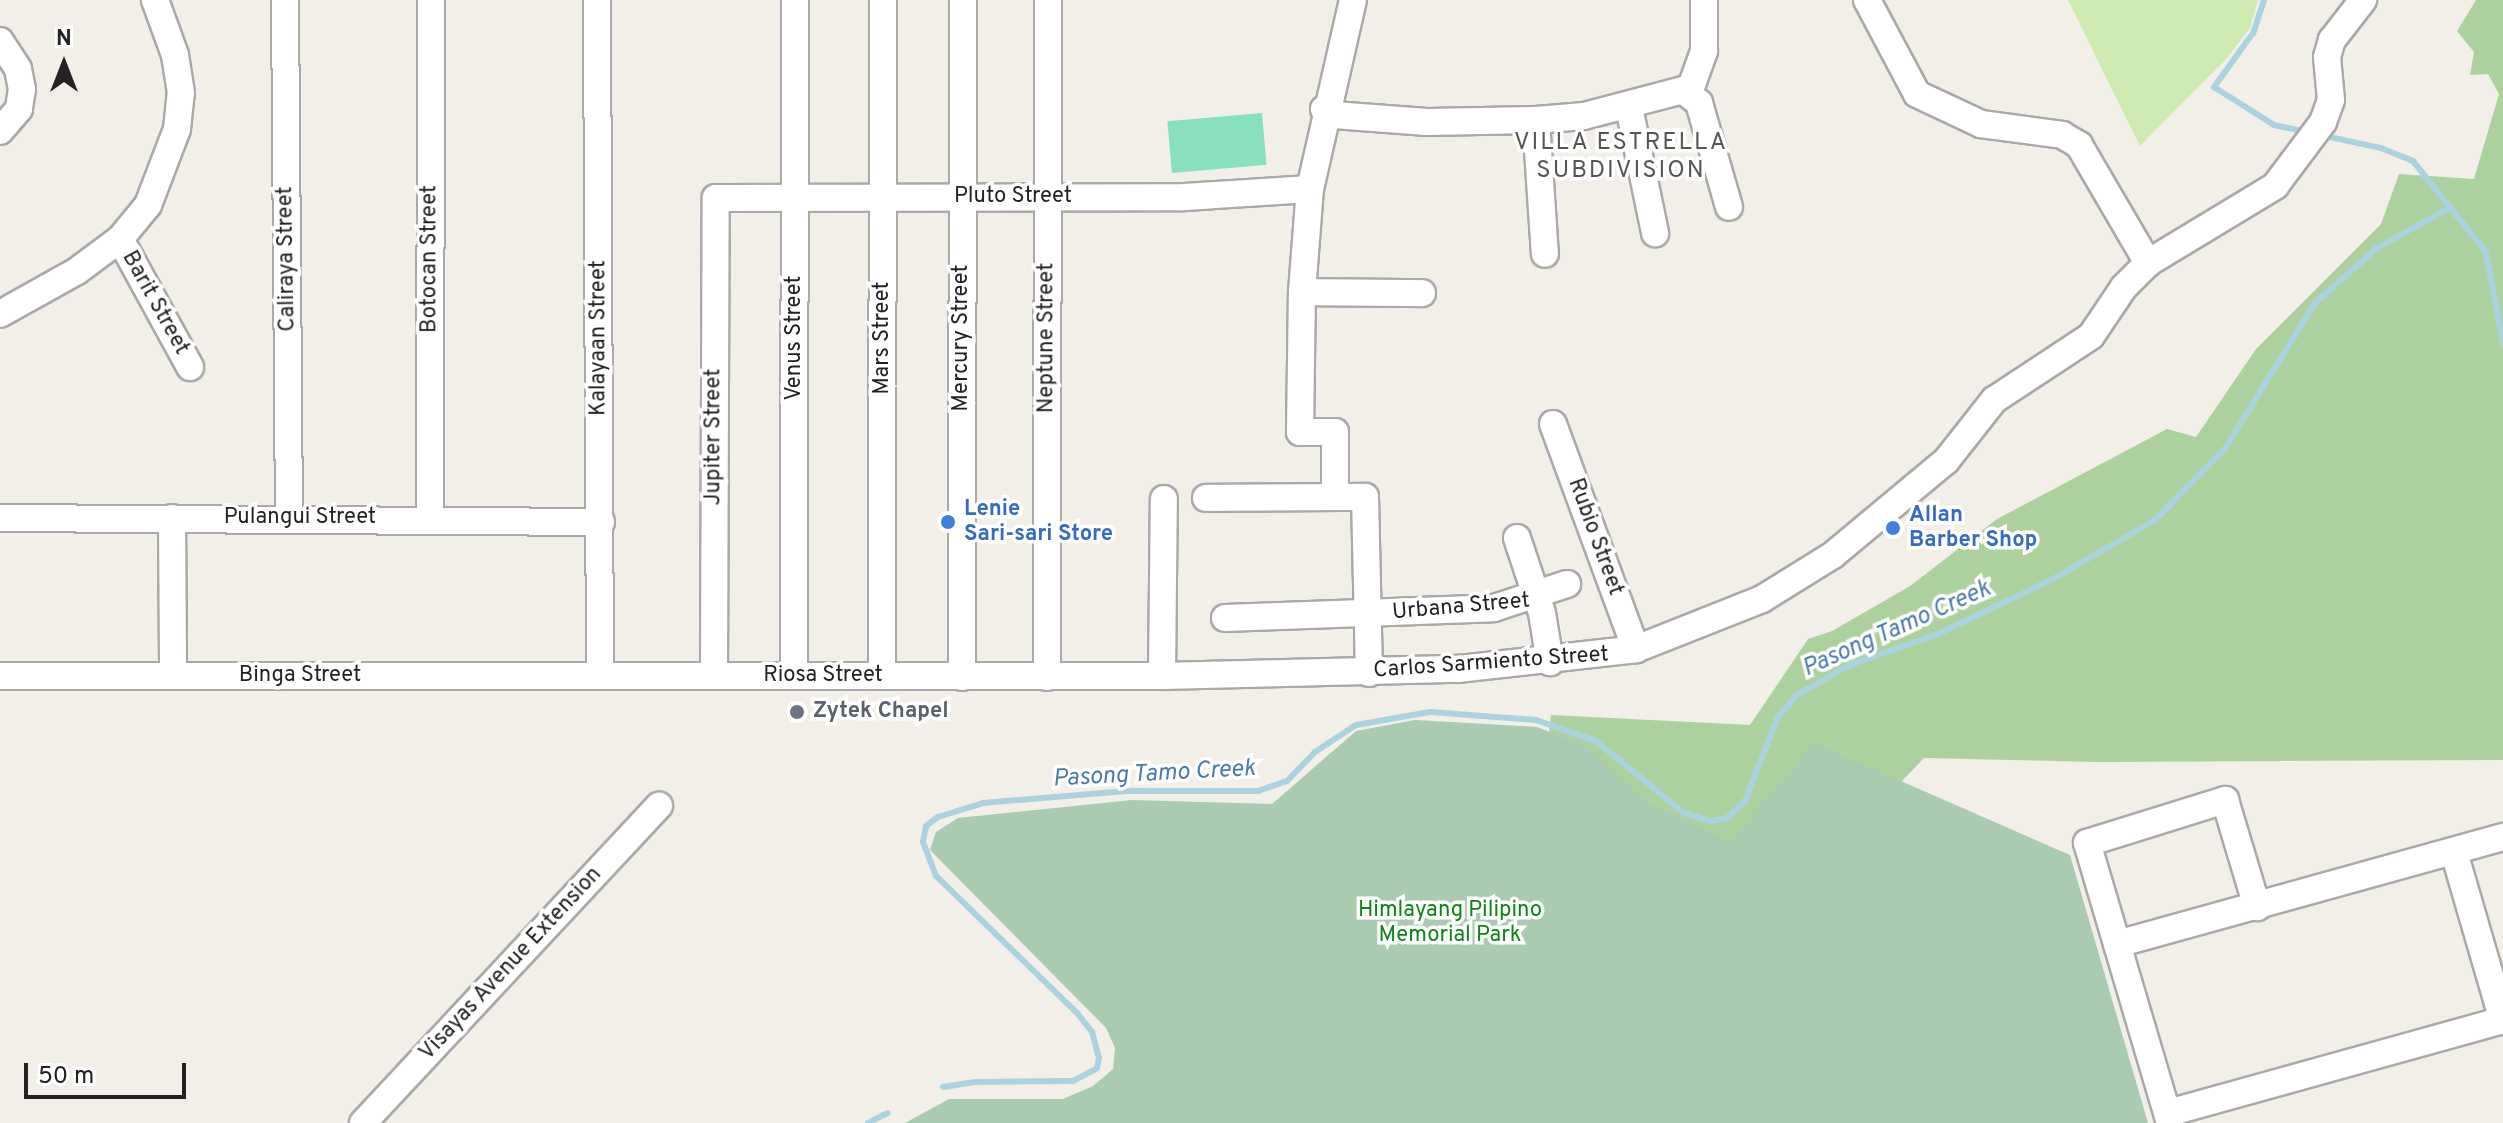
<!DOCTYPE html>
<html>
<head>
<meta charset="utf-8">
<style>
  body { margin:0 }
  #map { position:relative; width:2503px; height:1123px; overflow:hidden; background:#f2efe9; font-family:Overpass,sans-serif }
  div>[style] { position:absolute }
  .grass>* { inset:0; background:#cdebb0 }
  .forest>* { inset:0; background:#add19e }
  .cemetery>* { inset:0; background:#aacbaf }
  .pitch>* { inset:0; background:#88e0be; transform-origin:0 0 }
  .stream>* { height:6px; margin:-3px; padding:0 3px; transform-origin:3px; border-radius:3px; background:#aad3df }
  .roads { filter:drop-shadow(2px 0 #a9a9a9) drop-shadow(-2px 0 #a9a9a9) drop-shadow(0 2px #a9a9a9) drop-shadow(0 -2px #a9a9a9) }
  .minor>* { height:26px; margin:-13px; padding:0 13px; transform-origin:13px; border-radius:13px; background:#fff }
  .dots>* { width:22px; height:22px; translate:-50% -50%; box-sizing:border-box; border:4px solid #fff; border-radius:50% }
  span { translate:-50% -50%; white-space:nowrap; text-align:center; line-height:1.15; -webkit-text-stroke:7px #fff; paint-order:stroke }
  .street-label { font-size:22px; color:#222 }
  .shop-label { font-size:22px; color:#366cbe; font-weight:700 }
  .left { translate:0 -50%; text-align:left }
  .worship-label { font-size:22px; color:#5b616d; font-weight:700 }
  .park-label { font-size:22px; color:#0c8416 }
  .neighbourhood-label { font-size:24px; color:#555; letter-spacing:2px }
  .water-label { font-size:24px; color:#4a7aab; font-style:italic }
  .north { position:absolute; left:24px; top:24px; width:80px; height:80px; -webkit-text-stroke:6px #fff; paint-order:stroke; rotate:0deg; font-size:22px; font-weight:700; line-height:32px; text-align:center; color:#222 }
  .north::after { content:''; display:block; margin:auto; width:28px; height:36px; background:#222; clip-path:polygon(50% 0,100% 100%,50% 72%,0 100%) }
  .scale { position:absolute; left:24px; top:1063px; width:162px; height:36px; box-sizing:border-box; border:4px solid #222; border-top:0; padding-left:10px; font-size:24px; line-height:28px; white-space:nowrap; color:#222; -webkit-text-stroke:6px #fff; paint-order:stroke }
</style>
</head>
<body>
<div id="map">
  <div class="grass">
    <div style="clip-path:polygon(2068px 0,2258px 0,2250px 28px,2227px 58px,2140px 146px)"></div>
  </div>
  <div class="forest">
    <div style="clip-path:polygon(2476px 0,2503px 0,2503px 760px,2098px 762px,1924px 758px,1902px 781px,1928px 807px,1697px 871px,1585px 746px,1549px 732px,1551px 715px,1750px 725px,1808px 639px,1832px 631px,1910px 586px,1997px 519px,2167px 429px,2196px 437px,2256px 349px,2381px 224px,2399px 174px,2474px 179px,2499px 94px,2488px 74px,2470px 75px,2474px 52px,2457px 31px)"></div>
  </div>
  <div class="cemetery">
    <div style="clip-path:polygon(1415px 720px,1537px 727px,1586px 746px,1643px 800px,1730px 842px,1814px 743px,2070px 855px,2148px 1123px,905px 1123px,949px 1099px,1063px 1099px,1093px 1086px,1113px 1069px,1115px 1048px,1106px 1028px,930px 850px,936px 832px,958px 818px,1132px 800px,1272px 804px,1356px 731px)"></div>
  </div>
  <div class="pitch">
    <div style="left:1262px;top:113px;width:52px;height:95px;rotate:85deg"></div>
  </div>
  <div class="stream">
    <div style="left:2264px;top:0;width:35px;rotate:108deg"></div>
    <div style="left:2253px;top:33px;width:67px;rotate:125.8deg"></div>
    <div style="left:2214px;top:87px;width:71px;rotate:32.3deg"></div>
    <div style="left:2274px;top:125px;width:33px;rotate:12deg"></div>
    <div style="left:2320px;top:135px;width:62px;rotate:12deg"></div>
    <div style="left:2381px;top:148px;width:35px;rotate:22deg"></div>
    <div style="left:2413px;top:161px;width:117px;rotate:51.3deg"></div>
    <div style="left:2486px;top:252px;width:94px;rotate:79.5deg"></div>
    <div style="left:943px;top:1087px;width:32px;rotate:-9deg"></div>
    <div style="left:975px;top:1082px;width:98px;rotate:-0.6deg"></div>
    <div style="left:1073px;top:1081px;width:27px;rotate:-28deg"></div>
    <div style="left:1097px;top:1068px;width:10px;rotate:-79deg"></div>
    <div style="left:1099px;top:1058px;width:27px;rotate:-105deg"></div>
    <div style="left:1092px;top:1032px;width:24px;rotate:-128deg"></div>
    <div style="left:1077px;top:1013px;width:197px;rotate:-135.8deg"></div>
    <div style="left:936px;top:876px;width:36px;rotate:-111deg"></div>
    <div style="left:923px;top:842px;width:16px;rotate:-79deg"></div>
    <div style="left:926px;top:826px;width:15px;rotate:-37deg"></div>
    <div style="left:938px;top:817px;width:47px;rotate:-17.3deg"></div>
    <div style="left:983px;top:803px;width:144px;rotate:-4.8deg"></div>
    <div style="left:1127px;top:791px;width:131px"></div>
    <div style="left:1258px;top:791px;width:31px;rotate:-19deg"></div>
    <div style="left:1287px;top:781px;width:40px;rotate:-46deg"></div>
    <div style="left:1315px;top:752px;width:49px;rotate:-33.4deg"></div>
    <div style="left:1356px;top:725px;width:75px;rotate:-10deg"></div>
    <div style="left:1430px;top:712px;width:106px;rotate:4.3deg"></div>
    <div style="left:1536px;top:720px;width:64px;rotate:19.3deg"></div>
    <div style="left:1596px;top:741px;width:114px;rotate:39.3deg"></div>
    <div style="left:1684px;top:813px;width:27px;rotate:17deg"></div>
    <div style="left:1710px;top:821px;width:17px;rotate:-10deg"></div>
    <div style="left:1727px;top:818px;width:25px;rotate:-43deg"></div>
    <div style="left:1745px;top:801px;width:90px;rotate:-68.6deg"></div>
    <div style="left:1778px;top:717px;width:29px;rotate:-49deg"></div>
    <div style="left:1797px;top:695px;width:61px;rotate:-29.5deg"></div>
    <div style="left:1850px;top:665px;width:93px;rotate:-19.4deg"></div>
    <div style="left:1938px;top:634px;width:127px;rotate:-25.6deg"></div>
    <div style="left:2053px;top:579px;width:118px;rotate:-30deg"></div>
    <div style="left:2155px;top:520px;width:98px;rotate:-45.4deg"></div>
    <div style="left:2224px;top:450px;width:173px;rotate:-58.2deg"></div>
    <div style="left:2315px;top:303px;width:83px;rotate:-41.6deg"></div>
    <div style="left:2377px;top:248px;width:85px;rotate:-29deg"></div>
    <div style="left:868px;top:1123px;width:22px;rotate:-27deg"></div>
  </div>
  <div class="roads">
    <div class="minor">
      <div style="left:285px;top:0;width:518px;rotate:89.56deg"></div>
      <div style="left:597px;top:0;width:676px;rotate:89.75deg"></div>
      <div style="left:1867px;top:0;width:106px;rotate:62deg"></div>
      <div style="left:1917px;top:94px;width:71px;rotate:25.1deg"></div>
      <div style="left:1981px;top:124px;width:82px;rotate:7.7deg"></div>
      <div style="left:2062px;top:135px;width:20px;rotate:30deg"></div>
      <div style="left:2079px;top:145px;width:137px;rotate:59.7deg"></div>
      <div style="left:0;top:41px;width:33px;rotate:57deg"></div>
      <div style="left:18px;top:69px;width:20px;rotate:79deg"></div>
      <div style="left:22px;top:89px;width:20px;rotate:99deg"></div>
      <div style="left:19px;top:109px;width:29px;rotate:131deg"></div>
      <div style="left:1689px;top:93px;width:45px;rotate:-70.3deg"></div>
      <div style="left:1704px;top:51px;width:51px;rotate:-90deg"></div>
      <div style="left:1629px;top:107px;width:129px;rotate:78.3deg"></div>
      <div style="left:1324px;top:109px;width:12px;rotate:31deg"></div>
      <div style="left:1334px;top:115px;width:93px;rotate:4.3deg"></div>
      <div style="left:1427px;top:122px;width:109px;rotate:-1.1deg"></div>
      <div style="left:1536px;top:120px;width:48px;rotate:-4.8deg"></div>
      <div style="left:1584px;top:116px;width:102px;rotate:-14.7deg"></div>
      <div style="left:1683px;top:90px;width:21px;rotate:39deg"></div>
      <div style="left:1699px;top:103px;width:108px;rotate:73.9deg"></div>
      <div style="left:1536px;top:120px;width:134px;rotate:86.2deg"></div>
      <div style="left:120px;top:239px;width:146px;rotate:61.3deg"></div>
      <div style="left:1302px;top:292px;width:120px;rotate:0.5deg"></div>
      <div style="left:0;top:314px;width:88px;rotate:-29.2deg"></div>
      <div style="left:77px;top:271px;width:54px;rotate:-36.7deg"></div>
      <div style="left:120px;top:239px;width:44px;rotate:-50.5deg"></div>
      <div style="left:148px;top:205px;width:81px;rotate:-69.1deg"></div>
      <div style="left:177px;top:129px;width:36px;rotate:-84deg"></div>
      <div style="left:181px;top:93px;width:38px;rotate:-99deg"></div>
      <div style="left:175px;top:55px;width:59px;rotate:-110deg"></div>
      <div style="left:1553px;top:424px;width:240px;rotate:69.8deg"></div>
      <div style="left:1335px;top:497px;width:65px;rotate:-90deg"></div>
      <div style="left:1335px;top:432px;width:35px;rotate:180deg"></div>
      <div style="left:1300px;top:432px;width:140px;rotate:-89.2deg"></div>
      <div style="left:1302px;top:292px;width:103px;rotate:-85.6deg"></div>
      <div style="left:1310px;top:189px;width:194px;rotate:-77.2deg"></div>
      <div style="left:1206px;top:498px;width:159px;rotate:-0.4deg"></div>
      <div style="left:1365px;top:497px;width:176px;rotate:88.7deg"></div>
      <div style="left:430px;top:517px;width:517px;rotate:-89.89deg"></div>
      <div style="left:0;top:518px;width:601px;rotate:0.38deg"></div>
      <div style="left:172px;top:518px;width:158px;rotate:89.6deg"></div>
      <div style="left:1517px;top:538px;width:79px;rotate:71.6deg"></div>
      <div style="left:1542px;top:613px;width:50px;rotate:80.7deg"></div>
      <div style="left:1225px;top:618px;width:269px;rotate:-2.1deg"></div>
      <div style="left:1494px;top:608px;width:77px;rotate:-18.2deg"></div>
      <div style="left:0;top:676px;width:1162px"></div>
      <div style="left:1162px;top:676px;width:297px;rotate:-1.4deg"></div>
      <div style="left:1459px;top:669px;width:178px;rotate:-6.4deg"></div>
      <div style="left:1636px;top:649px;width:136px;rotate:-21.6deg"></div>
      <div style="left:1762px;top:599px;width:84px;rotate:-31.8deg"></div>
      <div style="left:1833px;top:555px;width:147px;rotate:-39.8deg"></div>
      <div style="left:1946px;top:461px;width:78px;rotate:-51.8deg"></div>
      <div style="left:1994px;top:400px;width:116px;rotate:-33.4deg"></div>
      <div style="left:2091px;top:336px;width:59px;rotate:-56deg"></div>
      <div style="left:2124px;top:287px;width:34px;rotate:-45deg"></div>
      <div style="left:2148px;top:263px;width:149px;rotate:-31.2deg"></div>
      <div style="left:2275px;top:186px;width:80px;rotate:-53.1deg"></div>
      <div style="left:2323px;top:122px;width:23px;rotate:-70deg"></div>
      <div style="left:2331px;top:100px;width:43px;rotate:-95.3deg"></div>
      <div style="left:2327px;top:57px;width:18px;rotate:-74deg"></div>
      <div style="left:2332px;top:40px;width:51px;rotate:-52.2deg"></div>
      <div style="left:714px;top:676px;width:478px;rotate:-89.8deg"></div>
      <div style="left:716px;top:198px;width:469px;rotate:-0.1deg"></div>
      <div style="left:1185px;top:197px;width:125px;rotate:-3.7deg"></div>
      <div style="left:794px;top:676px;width:676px;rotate:-89.92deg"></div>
      <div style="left:882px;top:676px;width:676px;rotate:-89.92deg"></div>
      <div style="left:1162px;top:676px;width:177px;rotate:-89.4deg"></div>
      <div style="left:962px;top:677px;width:677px;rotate:-89.92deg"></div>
      <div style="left:1047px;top:677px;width:677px;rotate:-89.92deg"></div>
      <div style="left:2454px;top:852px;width:176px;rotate:73.8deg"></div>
      <div style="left:2117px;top:944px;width:401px;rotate:-15.5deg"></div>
      <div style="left:2168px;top:1113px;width:348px;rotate:-15.5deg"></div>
      <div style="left:363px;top:1123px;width:434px;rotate:-47deg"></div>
      <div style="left:2170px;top:1123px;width:292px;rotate:-106.5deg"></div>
      <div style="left:2087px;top:843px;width:145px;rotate:-17.3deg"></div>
      <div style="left:2225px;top:800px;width:112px;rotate:73.3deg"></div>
    </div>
  </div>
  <div class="dots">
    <div style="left:948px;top:522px;background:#3f7fe0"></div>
    <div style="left:1893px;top:528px;background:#3f7fe0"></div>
    <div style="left:797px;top:712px;background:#6b7280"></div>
  </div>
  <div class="street-label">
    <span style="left:1013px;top:197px">Pluto Street</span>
    <span style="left:287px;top:259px;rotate:-91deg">Caliraya Street</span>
    <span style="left:430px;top:259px;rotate:-90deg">Botocan Street</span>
    <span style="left:155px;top:303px;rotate:61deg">Barit Street</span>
    <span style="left:599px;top:338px;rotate:-90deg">Kalayaan Street</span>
    <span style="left:795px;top:338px;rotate:-90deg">Venus Street</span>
    <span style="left:883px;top:338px;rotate:-90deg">Mars Street</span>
    <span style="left:962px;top:338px;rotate:-90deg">Mercury Street</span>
    <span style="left:1047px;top:338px;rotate:-90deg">Neptune Street</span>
    <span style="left:714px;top:437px;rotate:-90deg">Jupiter Street</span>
    <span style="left:300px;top:518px">Pulangui Street</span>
    <span style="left:1595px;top:537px;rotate:70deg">Rubio Street</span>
    <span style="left:1461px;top:607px;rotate:-5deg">Urbana Street</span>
    <span style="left:1491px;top:663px;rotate:-4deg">Carlos Sarmiento Street</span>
    <span style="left:300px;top:676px">Binga Street</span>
    <span style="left:823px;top:676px">Riosa Street</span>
    <span style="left:511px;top:964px;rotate:-47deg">Visayas Avenue Extension</span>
  </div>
  <div class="shop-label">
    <span class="left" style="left:964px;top:522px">Lenie<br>Sari-sari Store</span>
    <span class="left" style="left:1909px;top:528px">Allan<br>Barber Shop</span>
  </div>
  <div class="worship-label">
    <span class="left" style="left:813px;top:712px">Zytek Chapel</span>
  </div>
  <div class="park-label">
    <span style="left:1450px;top:923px">Himlayang Pilipino<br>Memorial Park</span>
  </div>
  <div class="neighbourhood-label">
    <span style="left:1621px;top:158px">VILLA ESTRELLA<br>SUBDIVISION</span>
  </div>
  <div class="water-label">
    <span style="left:1897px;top:630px;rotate:-24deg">Pasong Tamo Creek</span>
    <span style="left:1154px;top:775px;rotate:-3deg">Pasong Tamo Creek</span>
  </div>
  <div class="north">N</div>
  <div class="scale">50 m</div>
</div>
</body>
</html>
